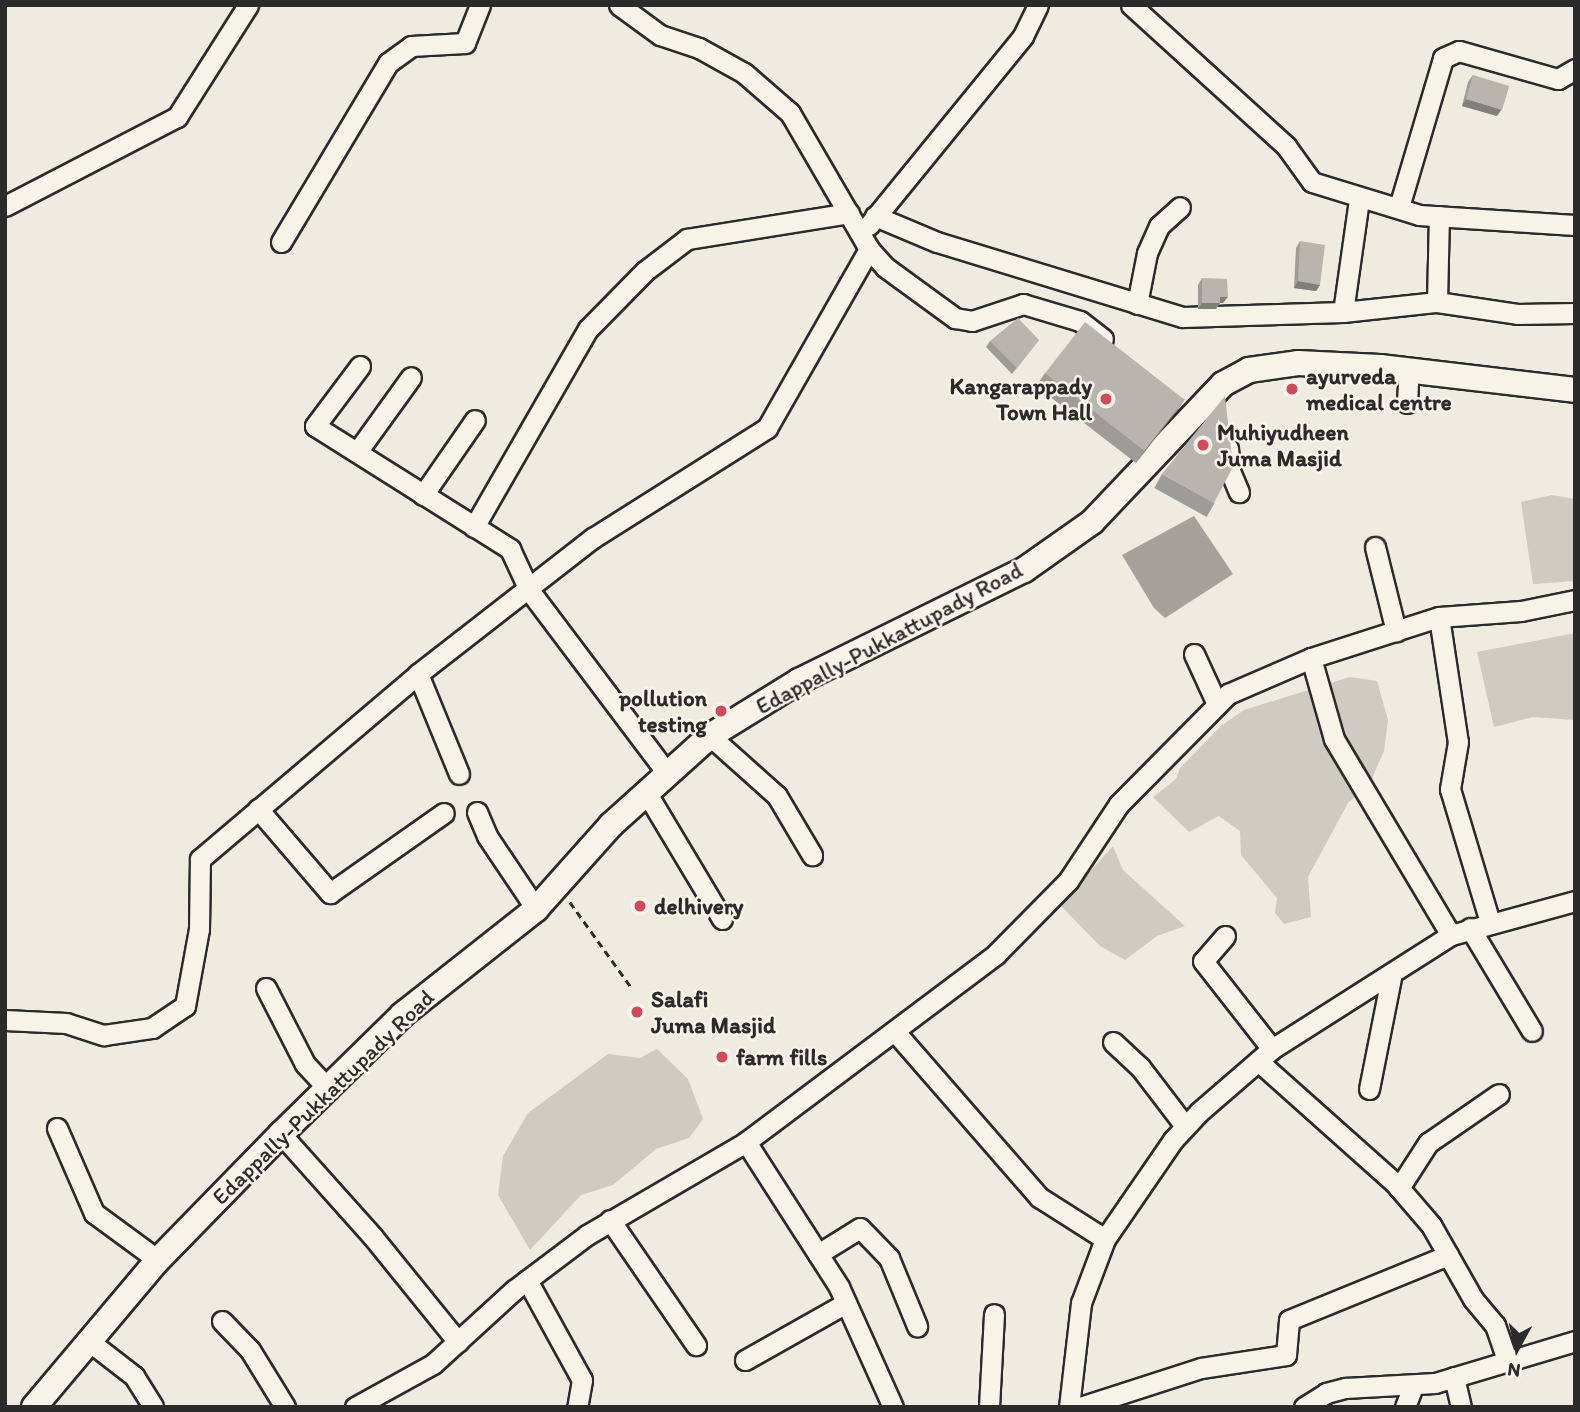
<!DOCTYPE html>
<html>
<head>
<meta charset="utf-8">
<style>
  body { margin:0 }
  #map { position:relative; width:1580px; height:1412px; overflow:hidden; background:#efebe0; font-family:Itim,sans-serif }
  div>[style] { position:absolute }
  .green>* { inset:0; background:#cfcbc2 }
  .water>* { inset:0; background:#a4a29a }
  .path>* { height:2.5px; margin-top:-1.25px; transform-origin:0; background:repeating-linear-gradient(90deg,#2b2b2b 0 7px,transparent 0 12px) }
  .roads { filter:drop-shadow(2px 0 #2b2b2b) drop-shadow(-2px 0 #2b2b2b) drop-shadow(0 2px #2b2b2b) drop-shadow(0 -2px #2b2b2b) }
  .minor>* { height:19px; margin:-9.5px; padding:0 9.5px; transform-origin:9.5px; border-radius:9.5px; background:#f7f3e8 }
  .major>* { height:24px; margin:-12px; padding:0 12px; transform-origin:12px; border-radius:12px; background:#f7f3e8 }
  .wall>* { inset:0; background:#9e9c96; transform-origin:0 0 }
  .shaded-wall>* { inset:0; background:#817f7a }
  .building>* { inset:0; background:#b8b5ae; transform-origin:0 0 }
  .dots>* { width:19px; height:19px; translate:-50% -50%; box-sizing:border-box; border:4px solid #f7f3e8; border-radius:50% }
  span { translate:-50% -50%; white-space:nowrap; text-align:center; line-height:1.15; -webkit-text-stroke:5px #f7f3e8; paint-order:stroke }
  .poi-label { font-size:23px; color:#2b2b2b; font-weight:700 }
  .left { translate:0 -50%; text-align:left }
  .right { translate:-100% -50%; text-align:right }
  .street-label { font-size:23px; color:#2b2b2b }
  .frame { position:absolute; inset:0; border:7px solid #2b2b2b; pointer-events:none }
  .north { position:absolute; left:1482px; top:1314px; width:70px; height:70px; -webkit-text-stroke:5px #f7f3e8; paint-order:stroke; rotate:188deg; font-size:19px; font-weight:700; line-height:28px; text-align:center; color:#2b2b2b }
  .north::after { content:''; display:block; margin:auto; width:24px; height:32px; background:#2b2b2b; clip-path:polygon(50% 0,100% 100%,50% 72%,0 100%) }
</style>
</head>
<body>
<div id="map">
  <div class="green">
    <div style="clip-path:polygon(1552px 495px,1575px 499px,1575px 581px,1533px 584px,1521px 502px)"></div>
    <div style="clip-path:polygon(1575px 633px,1575px 720px,1533px 717px,1494px 727px,1477px 652px)"></div>
    <div style="clip-path:polygon(1350px 677px,1377px 681px,1388px 720px,1384px 751px,1370px 783px,1348px 803px,1308px 877px,1311px 917px,1284px 924px,1275px 913px,1277px 898px,1241px 855px,1240px 831px,1219px 816px,1189px 832px,1153px 797px,1176px 779px,1180px 768px,1221px 726px,1244px 710px)"></div>
    <div style="clip-path:polygon(1113px 846px,1123px 870px,1185px 926px,1157px 936px,1125px 960px,1100px 946px,1060px 905px)"></div>
    <div style="clip-path:polygon(657px 1049px,688px 1079px,703px 1119px,689px 1138px,656px 1149px,613px 1185px,581px 1195px,530px 1250px,498px 1195px,503px 1156px,528px 1113px,608px 1054px,640px 1058px)"></div>
  </div>
  <div class="water">
    <div style="clip-path:polygon(1194px 516px,1233px 574px,1165px 618px,1154px 608px,1122px 555px)"></div>
  </div>
  <div class="path">
    <div style="left:570px;top:902px;width:105px;rotate:54.3deg"></div>
  </div>
  <div class="roads">
    <div class="minor">
      <div style="left:619px;top:5px;width:51px;rotate:36.2deg"></div>
      <div style="left:660px;top:35px;width:41px;rotate:18.4deg"></div>
      <div style="left:699px;top:48px;width:51px;rotate:29.1deg"></div>
      <div style="left:744px;top:73px;width:61px;rotate:41deg"></div>
      <div style="left:790px;top:113px;width:157px;rotate:59.8deg"></div>
      <div style="left:869px;top:249px;width:24px;rotate:48deg"></div>
      <div style="left:885px;top:267px;width:87px;rotate:36.1deg"></div>
      <div style="left:955px;top:318px;width:17px;rotate:10deg"></div>
      <div style="left:972px;top:321px;width:54px;rotate:-18.4deg"></div>
      <div style="left:1023px;top:304px;width:59px;rotate:16.6deg"></div>
      <div style="left:1080px;top:321px;width:29px;rotate:38deg"></div>
      <div style="left:1131px;top:5px;width:210px;rotate:42.3deg"></div>
      <div style="left:1286px;top:146px;width:44px;rotate:54.2deg"></div>
      <div style="left:1312px;top:182px;width:112px;rotate:17.1deg"></div>
      <div style="left:1419px;top:215px;width:156px;rotate:3.7deg"></div>
      <div style="left:5px;top:206px;width:194px;rotate:-27.4deg"></div>
      <div style="left:177px;top:117px;width:133px;rotate:-57.6deg"></div>
      <div style="left:1399px;top:207px;width:155px;rotate:-73.5deg"></div>
      <div style="left:1443px;top:58px;width:17px;rotate:-24deg"></div>
      <div style="left:1459px;top:51px;width:103px;rotate:15.8deg"></div>
      <div style="left:1558px;top:79px;width:20px;rotate:-30deg"></div>
      <div style="left:875px;top:216px;width:67px;rotate:22.8deg"></div>
      <div style="left:937px;top:242px;width:257px;rotate:17deg"></div>
      <div style="left:1183px;top:317px;width:160px;rotate:-1.8deg"></div>
      <div style="left:1343px;top:312px;width:95px;rotate:-6.1deg"></div>
      <div style="left:1437px;top:302px;width:81px;rotate:8.5deg"></div>
      <div style="left:1517px;top:314px;width:58px;rotate:-1deg"></div>
      <div style="left:869px;top:225px;width:244px;rotate:-50.8deg"></div>
      <div style="left:1023px;top:36px;width:34px;rotate:-64deg"></div>
      <div style="left:281px;top:242px;width:209px;rotate:-59.1deg"></div>
      <div style="left:388px;top:63px;width:29px;rotate:-36deg"></div>
      <div style="left:411px;top:46px;width:54px;rotate:-3.2deg"></div>
      <div style="left:465px;top:43px;width:41px;rotate:-68.5deg"></div>
      <div style="left:1437px;top:302px;width:86px;rotate:-88.7deg"></div>
      <div style="left:1137px;top:304px;width:52px;rotate:-78.9deg"></div>
      <div style="left:1147px;top:253px;width:30px;rotate:-66deg"></div>
      <div style="left:1159px;top:226px;width:28px;rotate:-42deg"></div>
      <div style="left:1343px;top:312px;width:113px;rotate:-81.9deg"></div>
      <div style="left:360px;top:366px;width:75px;rotate:126.9deg"></div>
      <div style="left:315px;top:426px;width:231px;rotate:32.2deg"></div>
      <div style="left:510px;top:549px;width:45px;rotate:65.1deg"></div>
      <div style="left:529px;top:590px;width:229px;rotate:53deg"></div>
      <div style="left:1407px;top:403px;width:33px;rotate:-87deg"></div>
      <div style="left:1228px;top:448px;width:23px;rotate:85deg"></div>
      <div style="left:1230px;top:471px;width:23px;rotate:67deg"></div>
      <div style="left:357px;top:452px;width:92px;rotate:-54.2deg"></div>
      <div style="left:423px;top:495px;width:91px;rotate:-55.3deg"></div>
      <div style="left:474px;top:527px;width:228px;rotate:-60.1deg"></div>
      <div style="left:588px;top:329px;width:81px;rotate:-45.5deg"></div>
      <div style="left:645px;top:271px;width:53px;rotate:-37.3deg"></div>
      <div style="left:687px;top:239px;width:164px;rotate:-9.1deg"></div>
      <div style="left:1375px;top:547px;width:87px;rotate:76deg"></div>
      <div style="left:1439px;top:617px;width:126px;rotate:81.4deg"></div>
      <div style="left:1458px;top:742px;width:48px;rotate:99.7deg"></div>
      <div style="left:1450px;top:789px;width:139px;rotate:73.3deg"></div>
      <div style="left:1194px;top:654px;width:55px;rotate:65.3deg"></div>
      <div style="left:1311px;top:658px;width:84px;rotate:74.1deg"></div>
      <div style="left:1334px;top:739px;width:228px;rotate:59.2deg"></div>
      <div style="left:418px;top:674px;width:108px;rotate:67.7deg"></div>
      <div style="left:710px;top:736px;width:90px;rotate:41.8deg"></div>
      <div style="left:777px;top:796px;width:69px;rotate:59.3deg"></div>
      <div style="left:646px;top:792px;width:148px;rotate:59.1deg"></div>
      <div style="left:258px;top:809px;width:111px;rotate:49.4deg"></div>
      <div style="left:330px;top:893px;width:139px;rotate:-35.1deg"></div>
      <div style="left:477px;top:812px;width:26px;rotate:67deg"></div>
      <div style="left:487px;top:836px;width:88px;rotate:56.1deg"></div>
      <div style="left:1470px;top:928px;width:120px;rotate:59deg"></div>
      <div style="left:1225px;top:936px;width:33px;rotate:131deg"></div>
      <div style="left:1203px;top:961px;width:112px;rotate:51.9deg"></div>
      <div style="left:266px;top:988px;width:85px;rotate:62.8deg"></div>
      <div style="left:305px;top:1064px;width:35px;rotate:47deg"></div>
      <div style="left:5px;top:1020px;width:61px;rotate:2.8deg"></div>
      <div style="left:66px;top:1023px;width:40px;rotate:18deg"></div>
      <div style="left:104px;top:1035px;width:49px;rotate:-8.3deg"></div>
      <div style="left:152px;top:1028px;width:40px;rotate:-34deg"></div>
      <div style="left:185px;top:1006px;width:78px;rotate:-79.7deg"></div>
      <div style="left:199px;top:929px;width:70px;rotate:-89.2deg"></div>
      <div style="left:200px;top:859px;width:286px;rotate:-40.3deg"></div>
      <div style="left:418px;top:674px;width:222px;rotate:-37.9deg"></div>
      <div style="left:593px;top:538px;width:206px;rotate:-32.3deg"></div>
      <div style="left:767px;top:428px;width:206px;rotate:-60.3deg"></div>
      <div style="left:896px;top:1033px;width:218px;rotate:48.9deg"></div>
      <div style="left:1039px;top:1197px;width:78px;rotate:32.5deg"></div>
      <div style="left:1113px;top:1042px;width:37px;rotate:43deg"></div>
      <div style="left:1140px;top:1067px;width:74px;rotate:52.7deg"></div>
      <div style="left:1258px;top:1061px;width:182px;rotate:41.7deg"></div>
      <div style="left:1394px;top:1182px;width:57px;rotate:49.3deg"></div>
      <div style="left:1431px;top:1225px;width:85px;rotate:60.4deg"></div>
      <div style="left:1473px;top:1299px;width:34px;rotate:50deg"></div>
      <div style="left:1495px;top:1325px;width:36px;rotate:71deg"></div>
      <div style="left:1369px;top:1089px;width:113px;rotate:-78.8deg"></div>
      <div style="left:57px;top:1128px;width:93px;rotate:66.5deg"></div>
      <div style="left:94px;top:1213px;width:79px;rotate:36.3deg"></div>
      <div style="left:281px;top:1134px;width:138px;rotate:48.2deg"></div>
      <div style="left:373px;top:1237px;width:135px;rotate:51deg"></div>
      <div style="left:746px;top:1142px;width:172px;rotate:57.3deg"></div>
      <div style="left:839px;top:1287px;width:132px;rotate:65.8deg"></div>
      <div style="left:1399px;top:1188px;width:54px;rotate:-57.2deg"></div>
      <div style="left:1428px;top:1143px;width:86px;rotate:-34.6deg"></div>
      <div style="left:610px;top:1220px;width:152px;rotate:55.5deg"></div>
      <div style="left:818px;top:1254px;width:49px;rotate:-31.8deg"></div>
      <div style="left:860px;top:1228px;width:42px;rotate:46deg"></div>
      <div style="left:889px;top:1258px;width:74px;rotate:67.6deg"></div>
      <div style="left:527px;top:1280px;width:114px;rotate:61.2deg"></div>
      <div style="left:582px;top:1380px;width:27px;rotate:100deg"></div>
      <div style="left:222px;top:1321px;width:40px;rotate:46deg"></div>
      <div style="left:250px;top:1350px;width:67px;rotate:58.4deg"></div>
      <div style="left:90px;top:1342px;width:56px;rotate:37.7deg"></div>
      <div style="left:134px;top:1376px;width:36px;rotate:58deg"></div>
      <div style="left:745px;top:1360px;width:116px;rotate:-29.4deg"></div>
      <div style="left:1454px;top:1377px;width:31px;rotate:77deg"></div>
      <div style="left:355px;top:1407px;width:89px;rotate:-28.9deg"></div>
      <div style="left:433px;top:1364px;width:110px;rotate:-42.4deg"></div>
      <div style="left:514px;top:1290px;width:91px;rotate:-37deg"></div>
      <div style="left:587px;top:1235px;width:184px;rotate:-30.3deg"></div>
      <div style="left:746px;top:1142px;width:313px;rotate:-36.9deg"></div>
      <div style="left:996px;top:954px;width:103px;rotate:-45.4deg"></div>
      <div style="left:1068px;top:881px;width:92px;rotate:-56.5deg"></div>
      <div style="left:1119px;top:804px;width:155px;rotate:-45.3deg"></div>
      <div style="left:1228px;top:694px;width:90px;rotate:-23.4deg"></div>
      <div style="left:1311px;top:658px;width:134px;rotate:-17.8deg"></div>
      <div style="left:1439px;top:617px;width:82px;rotate:-4.2deg"></div>
      <div style="left:1521px;top:611px;width:55px;rotate:-11.5deg"></div>
      <div style="left:989px;top:1407px;width:93px;rotate:-86.9deg"></div>
      <div style="left:1069px;top:1407px;width:105px;rotate:-83.4deg"></div>
      <div style="left:1081px;top:1303px;width:68px;rotate:-69.4deg"></div>
      <div style="left:1105px;top:1239px;width:120px;rotate:-55.5deg"></div>
      <div style="left:1173px;top:1140px;width:38px;rotate:-47deg"></div>
      <div style="left:1199px;top:1112px;width:96px;rotate:-40.8deg"></div>
      <div style="left:1272px;top:1049px;width:212px;rotate:-32.5deg"></div>
      <div style="left:1451px;top:935px;width:129px;rotate:-15.3deg"></div>
      <div style="left:1080px;top:1407px;width:127px;rotate:-17.9deg"></div>
      <div style="left:1201px;top:1368px;width:86px;rotate:-8.7deg"></div>
      <div style="left:1286px;top:1355px;width:35px;rotate:-85deg"></div>
      <div style="left:1289px;top:1320px;width:172px;rotate:-22.2deg"></div>
      <div style="left:1304px;top:1407px;width:26px;rotate:-32deg"></div>
      <div style="left:1326px;top:1393px;width:20px;rotate:-15deg"></div>
      <div style="left:1345px;top:1388px;width:90px;rotate:-3.2deg"></div>
      <div style="left:1435px;top:1383px;width:146px;rotate:-16.7deg"></div>
      <div style="left:1405px;top:1407px;width:22px;rotate:-69deg"></div>
    </div>
    <div class="major">
      <div style="left:34px;top:1407px;width:192px;rotate:-49.9deg"></div>
      <div style="left:158px;top:1260px;width:176px;rotate:-45.7deg"></div>
      <div style="left:281px;top:1134px;width:170px;rotate:-44.5deg"></div>
      <div style="left:402px;top:1015px;width:171px;rotate:-38.3deg"></div>
      <div style="left:536px;top:909px;width:113px;rotate:-48.2deg"></div>
      <div style="left:611px;top:825px;width:133px;rotate:-42deg"></div>
      <div style="left:710px;top:736px;width:105px;rotate:-31.7deg"></div>
      <div style="left:799px;top:681px;width:251px;rotate:-26.3deg"></div>
      <div style="left:1024px;top:570px;width:83px;rotate:-35.2deg"></div>
      <div style="left:1092px;top:522px;width:190px;rotate:-46.5deg"></div>
      <div style="left:1223px;top:384px;width:30px;rotate:-28deg"></div>
      <div style="left:1249px;top:370px;width:49px;rotate:-8.1deg"></div>
      <div style="left:1298px;top:363px;width:82px;rotate:2.8deg"></div>
      <div style="left:1380px;top:367px;width:196px;rotate:6.7deg"></div>
    </div>
  </div>
  <div class="wall">
    <div style="clip-path:polygon(1473px 75px,1497px 116px,1462px 106px,1468px 82px)"></div>
    <div style="clip-path:polygon(1300px 241px,1320px 285px,1316px 291px,1294px 288px,1296px 248px)"></div>
    <div style="clip-path:polygon(1202px 278px,1223px 303px,1220px 303px,1216px 309px,1198px 309px,1198px 285px)"></div>
    <div style="clip-path:polygon(1039px 340px,1012px 374px,986px 347px,990px 341px)"></div>
    <div style="clip-path:polygon(1045px 373px,1185px 399px,1136px 463px,1036px 386px)"></div>
    <div style="left:1162px;top:474px;width:60px;height:16px;rotate:29deg"></div>
  </div>
  <div class="shaded-wall">
    <div style="clip-path:polygon(1466px 99px,1502px 109px,1497px 116px,1462px 106px)"></div>
    <div style="clip-path:polygon(1298px 281px,1320px 285px,1316px 291px,1294px 288px)"></div>
    <div style="clip-path:polygon(1220px 297px,1228px 297px,1223px 303px,1220px 303px,1216px 309px,1198px 309px,1202px 303px)"></div>
    <div style="clip-path:polygon(1185px 399px,1176px 412px,1136px 463px,1145px 450px)"></div>
  </div>
  <div class="building">
    <div style="left:1473px;top:75px;width:38px;height:25px;rotate:17deg"></div>
    <div style="clip-path:polygon(1300px 241px,1325px 245px,1320px 285px,1298px 281px)"></div>
    <div style="clip-path:polygon(1202px 278px,1227px 279px,1228px 297px,1220px 297px,1220px 303px,1202px 303px)"></div>
    <div style="clip-path:polygon(1018px 318px,1039px 340px,1017px 368px,990px 341px)"></div>
    <div style="left:1085px;top:322px;width:126px;height:65px;rotate:38deg"></div>
    <div style="clip-path:polygon(1225px 396px,1233px 467px,1214px 503px,1162px 474px)"></div>
  </div>
  <div class="dots">
    <div style="left:1292px;top:389px;background:#d1495b"></div>
    <div style="left:1106px;top:399px;background:#d1495b"></div>
    <div style="left:1203px;top:445px;background:#d1495b"></div>
    <div style="left:721px;top:711px;background:#d1495b"></div>
    <div style="left:640px;top:906px;background:#d1495b"></div>
    <div style="left:637px;top:1012px;background:#d1495b"></div>
    <div style="left:722px;top:1057px;background:#d1495b"></div>
  </div>
  <div class="poi-label">
    <span class="left" style="left:1306px;top:389px">ayurveda<br>medical centre</span>
    <span class="right" style="left:1092px;top:399px">Kangarappady<br>Town Hall</span>
    <span class="left" style="left:1217px;top:445px">Muhiyudheen<br>Juma Masjid</span>
    <span class="right" style="left:707px;top:711px">pollution<br>testing</span>
    <span class="left" style="left:654px;top:906px">delhivery</span>
    <span class="left" style="left:651px;top:1012px">Salafi<br>Juma Masjid</span>
    <span class="left" style="left:736px;top:1057px">farm fills</span>
  </div>
  <div class="street-label">
    <span style="left:889px;top:638px;rotate:-28deg">Edappally-Pukkattupady Road</span>
    <span style="left:323px;top:1097px;rotate:-44deg">Edappally-Pukkattupady Road</span>
  </div>
  <div class="frame"></div>
  <div class="north">N</div>
</div>
</body>
</html>
